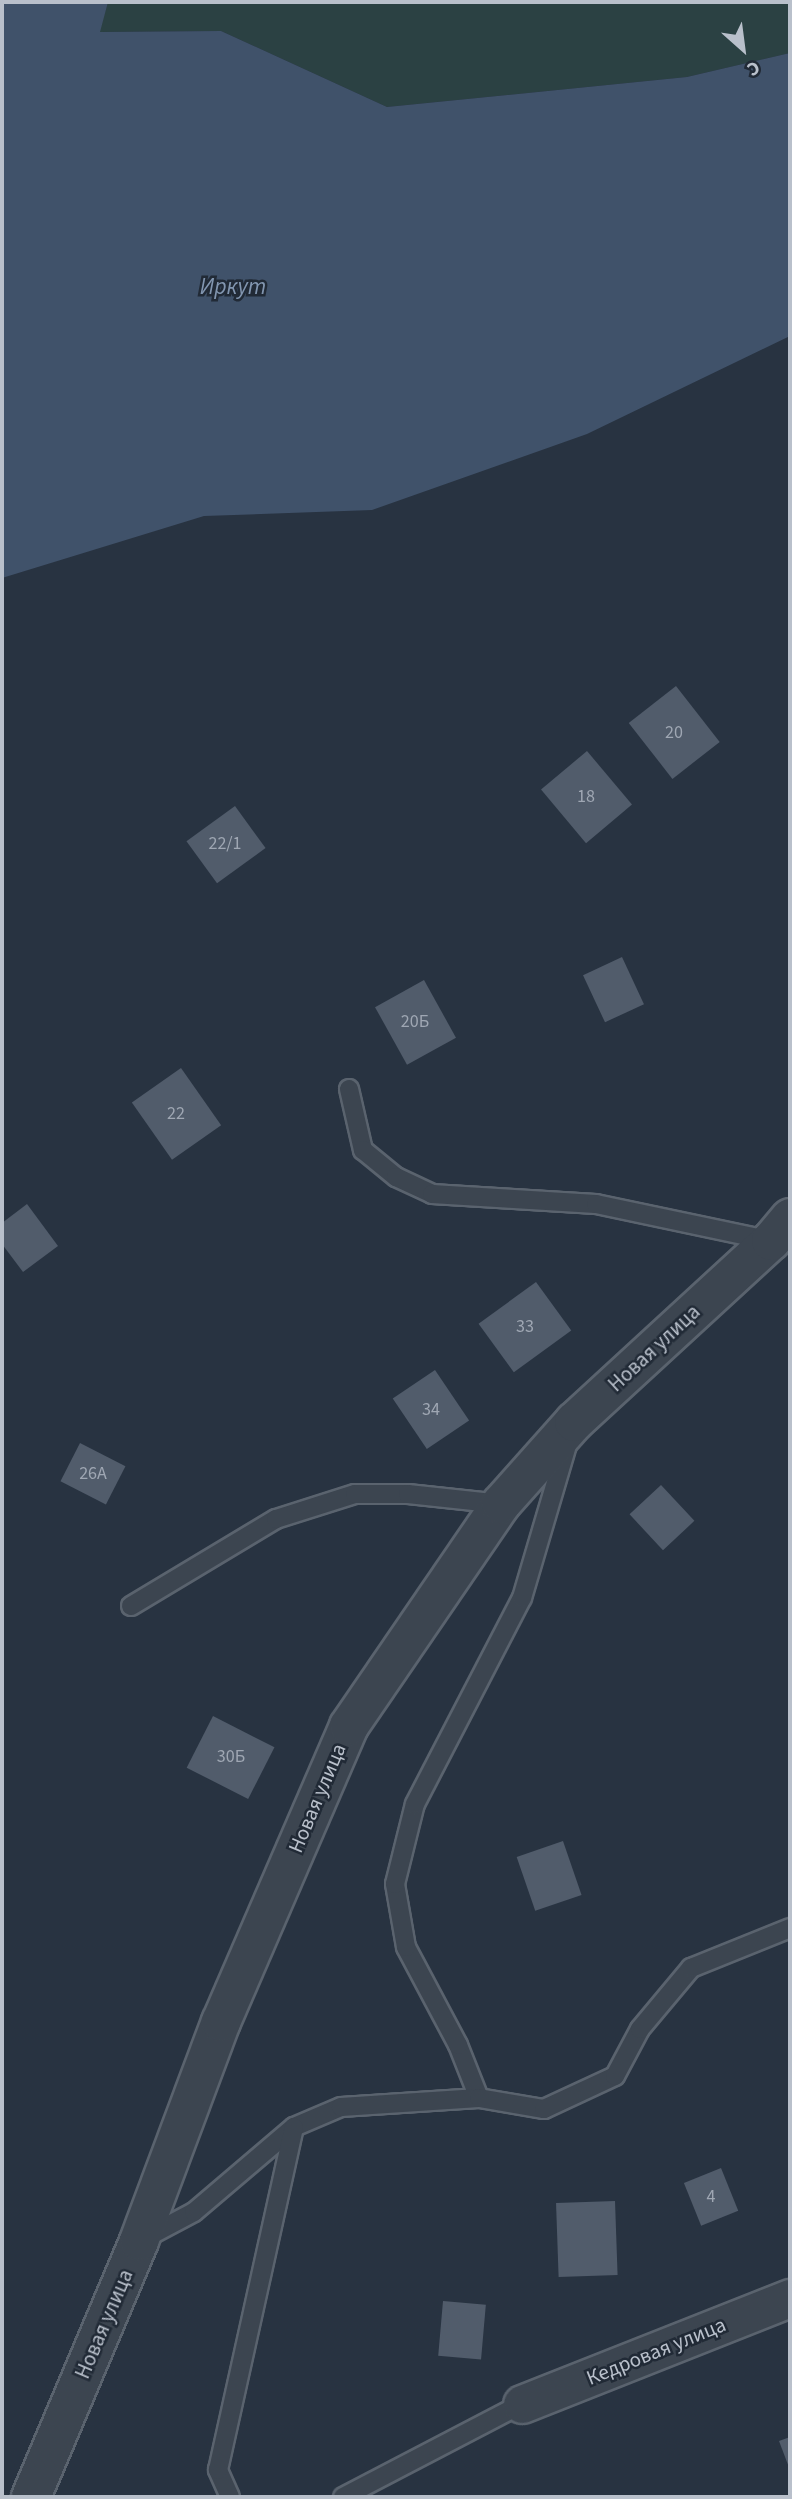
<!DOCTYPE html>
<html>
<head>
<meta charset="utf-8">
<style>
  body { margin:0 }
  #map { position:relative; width:792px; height:2499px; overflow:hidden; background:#283341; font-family:"Source Sans 3",sans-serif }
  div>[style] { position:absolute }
  .green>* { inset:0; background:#2b4143 }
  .water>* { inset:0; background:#40526a }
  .building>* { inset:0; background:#515c6b; transform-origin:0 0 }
  .roads { filter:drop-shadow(2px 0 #5a636e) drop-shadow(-2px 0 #5a636e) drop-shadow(0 2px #5a636e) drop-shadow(0 -2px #5a636e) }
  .service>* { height:18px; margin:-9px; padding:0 9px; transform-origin:9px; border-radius:9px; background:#3c4550 }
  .minor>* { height:37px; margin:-18.5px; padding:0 18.5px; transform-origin:18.5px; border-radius:18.5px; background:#3c4550 }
  .tertiary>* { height:38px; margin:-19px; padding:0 19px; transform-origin:19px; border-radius:19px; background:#3c4550 }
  span { translate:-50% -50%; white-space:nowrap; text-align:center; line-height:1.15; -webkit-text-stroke:5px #212a36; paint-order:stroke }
  .number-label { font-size:18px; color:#9fa7b3 }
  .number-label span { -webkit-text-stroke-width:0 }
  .street-label { font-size:21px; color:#b9c0cb }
  .water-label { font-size:23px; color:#8296b0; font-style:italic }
  .frame { position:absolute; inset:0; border:4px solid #b9c0cb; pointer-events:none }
  .north { position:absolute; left:708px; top:14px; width:70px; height:70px; -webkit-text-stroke:5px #212a36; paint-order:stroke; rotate:152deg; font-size:19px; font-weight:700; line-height:28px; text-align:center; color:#b9c0cb }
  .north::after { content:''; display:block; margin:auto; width:24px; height:32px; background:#b9c0cb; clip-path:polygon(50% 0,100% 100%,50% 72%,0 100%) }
</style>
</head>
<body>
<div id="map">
  <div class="green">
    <div style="clip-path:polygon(108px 2px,790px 2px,790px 53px,687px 77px,387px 107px,221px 31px,99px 32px)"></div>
  </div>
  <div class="water">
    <div style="clip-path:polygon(2px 2px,108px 2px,100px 32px,221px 31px,387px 107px,687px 77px,790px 53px,790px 336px,587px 434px,372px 510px,204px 516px,2px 578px)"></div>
  </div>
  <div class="building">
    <div style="left:676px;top:686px;width:71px;height:60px;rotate:52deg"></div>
    <div style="left:587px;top:751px;width:70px;height:60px;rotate:50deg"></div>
    <div style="left:235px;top:806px;width:52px;height:60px;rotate:54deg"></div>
    <div style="left:622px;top:957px;width:52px;height:43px;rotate:65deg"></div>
    <div style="left:424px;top:980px;width:66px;height:56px;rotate:61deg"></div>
    <div style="left:181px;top:1068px;width:70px;height:60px;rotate:55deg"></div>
    <div style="clip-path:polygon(27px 1204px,58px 1246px,23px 1272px,2px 1244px,2px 1223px)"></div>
    <div style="left:536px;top:1282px;width:60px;height:71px;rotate:54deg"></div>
    <div style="left:435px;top:1370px;width:61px;height:51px;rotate:56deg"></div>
    <div style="left:80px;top:1443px;width:51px;height:43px;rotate:27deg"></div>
    <div style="left:661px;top:1485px;width:49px;height:43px;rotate:47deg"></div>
    <div style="left:213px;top:1716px;width:69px;height:58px;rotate:27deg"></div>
    <div style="left:563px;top:1841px;width:57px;height:49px;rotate:71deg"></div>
    <div style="left:721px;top:2168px;width:46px;height:40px;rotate:68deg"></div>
    <div style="left:615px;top:2201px;width:74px;height:59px;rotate:88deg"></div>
    <div style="left:443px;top:2301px;width:43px;height:55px;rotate:5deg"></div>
    <div style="clip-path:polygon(790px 2437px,790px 2470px,779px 2441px)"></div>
  </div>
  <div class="roads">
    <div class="service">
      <div style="left:349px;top:1089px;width:63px;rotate:77.1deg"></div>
      <div style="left:363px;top:1150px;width:43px;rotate:39.3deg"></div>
      <div style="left:396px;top:1177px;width:40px;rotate:25deg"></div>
      <div style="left:432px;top:1194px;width:164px;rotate:3.5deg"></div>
      <div style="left:596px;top:1204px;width:179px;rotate:11.9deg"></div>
      <div style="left:131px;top:1606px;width:169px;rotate:-31deg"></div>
      <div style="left:276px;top:1519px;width:83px;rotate:-17.6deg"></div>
      <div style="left:355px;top:1494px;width:53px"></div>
      <div style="left:408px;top:1494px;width:94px;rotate:6.1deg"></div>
      <div style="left:479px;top:2098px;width:57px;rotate:-111.6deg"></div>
      <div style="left:458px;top:2045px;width:111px;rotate:-118deg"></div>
      <div style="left:406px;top:1947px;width:64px;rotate:-99.9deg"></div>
      <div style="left:395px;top:1884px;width:82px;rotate:-76deg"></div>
      <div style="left:415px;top:1804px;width:232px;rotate:-62.6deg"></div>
      <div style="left:522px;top:1598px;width:159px;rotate:-73.6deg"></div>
      <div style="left:145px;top:2238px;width:55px;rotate:-28deg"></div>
      <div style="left:194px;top:2212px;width:131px;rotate:-40.4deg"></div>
      <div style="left:294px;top:2127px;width:51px;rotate:-23.1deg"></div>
      <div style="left:341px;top:2107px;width:138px;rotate:-3.7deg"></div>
      <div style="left:479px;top:2098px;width:66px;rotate:9.6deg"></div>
      <div style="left:544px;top:2109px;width:78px;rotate:-24.9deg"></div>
      <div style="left:615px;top:2076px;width:53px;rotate:-62deg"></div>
      <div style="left:640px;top:2029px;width:80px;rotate:-50.1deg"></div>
      <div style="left:691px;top:1968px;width:107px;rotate:-22deg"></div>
      <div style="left:230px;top:2497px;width:30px;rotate:-114deg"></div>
      <div style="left:218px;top:2470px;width:351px;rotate:-77.5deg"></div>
      <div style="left:343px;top:2497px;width:202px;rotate:-27.5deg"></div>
    </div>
    <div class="minor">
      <div style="left:522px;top:2404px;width:288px;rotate:-21.6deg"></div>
    </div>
    <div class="tertiary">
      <div style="left:31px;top:2497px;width:278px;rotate:-67.1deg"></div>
      <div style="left:139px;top:2241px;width:234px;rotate:-69.5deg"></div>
      <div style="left:221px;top:2022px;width:322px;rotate:-66.6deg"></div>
      <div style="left:349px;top:1726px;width:269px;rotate:-55.6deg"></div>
      <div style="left:501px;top:1504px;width:110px;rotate:-48.3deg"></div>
      <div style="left:574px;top:1422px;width:268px;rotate:-42.6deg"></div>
      <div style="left:771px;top:1241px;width:30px;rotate:-50deg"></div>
    </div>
  </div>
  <div class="number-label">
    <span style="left:674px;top:733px">20</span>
    <span style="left:586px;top:797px">18</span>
    <span style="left:225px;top:844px">22/1</span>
    <span style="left:415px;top:1022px">20Б</span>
    <span style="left:176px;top:1114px">22</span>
    <span style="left:525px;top:1327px">33</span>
    <span style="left:431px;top:1410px">34</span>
    <span style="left:93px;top:1474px">26А</span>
    <span style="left:231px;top:1757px">30Б</span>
    <span style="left:711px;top:2197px">4</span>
  </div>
  <div class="street-label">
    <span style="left:654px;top:1348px;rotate:-43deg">Новая улица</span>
    <span style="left:317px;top:1798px;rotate:-67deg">Новая улица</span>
    <span style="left:104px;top:2324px;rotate:-67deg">Новая улица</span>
    <span style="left:656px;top:2351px;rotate:-22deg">Кедровая улица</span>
  </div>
  <div class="water-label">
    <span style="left:233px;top:287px">Иркут</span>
  </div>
  <div class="frame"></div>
  <div class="north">С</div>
</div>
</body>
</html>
